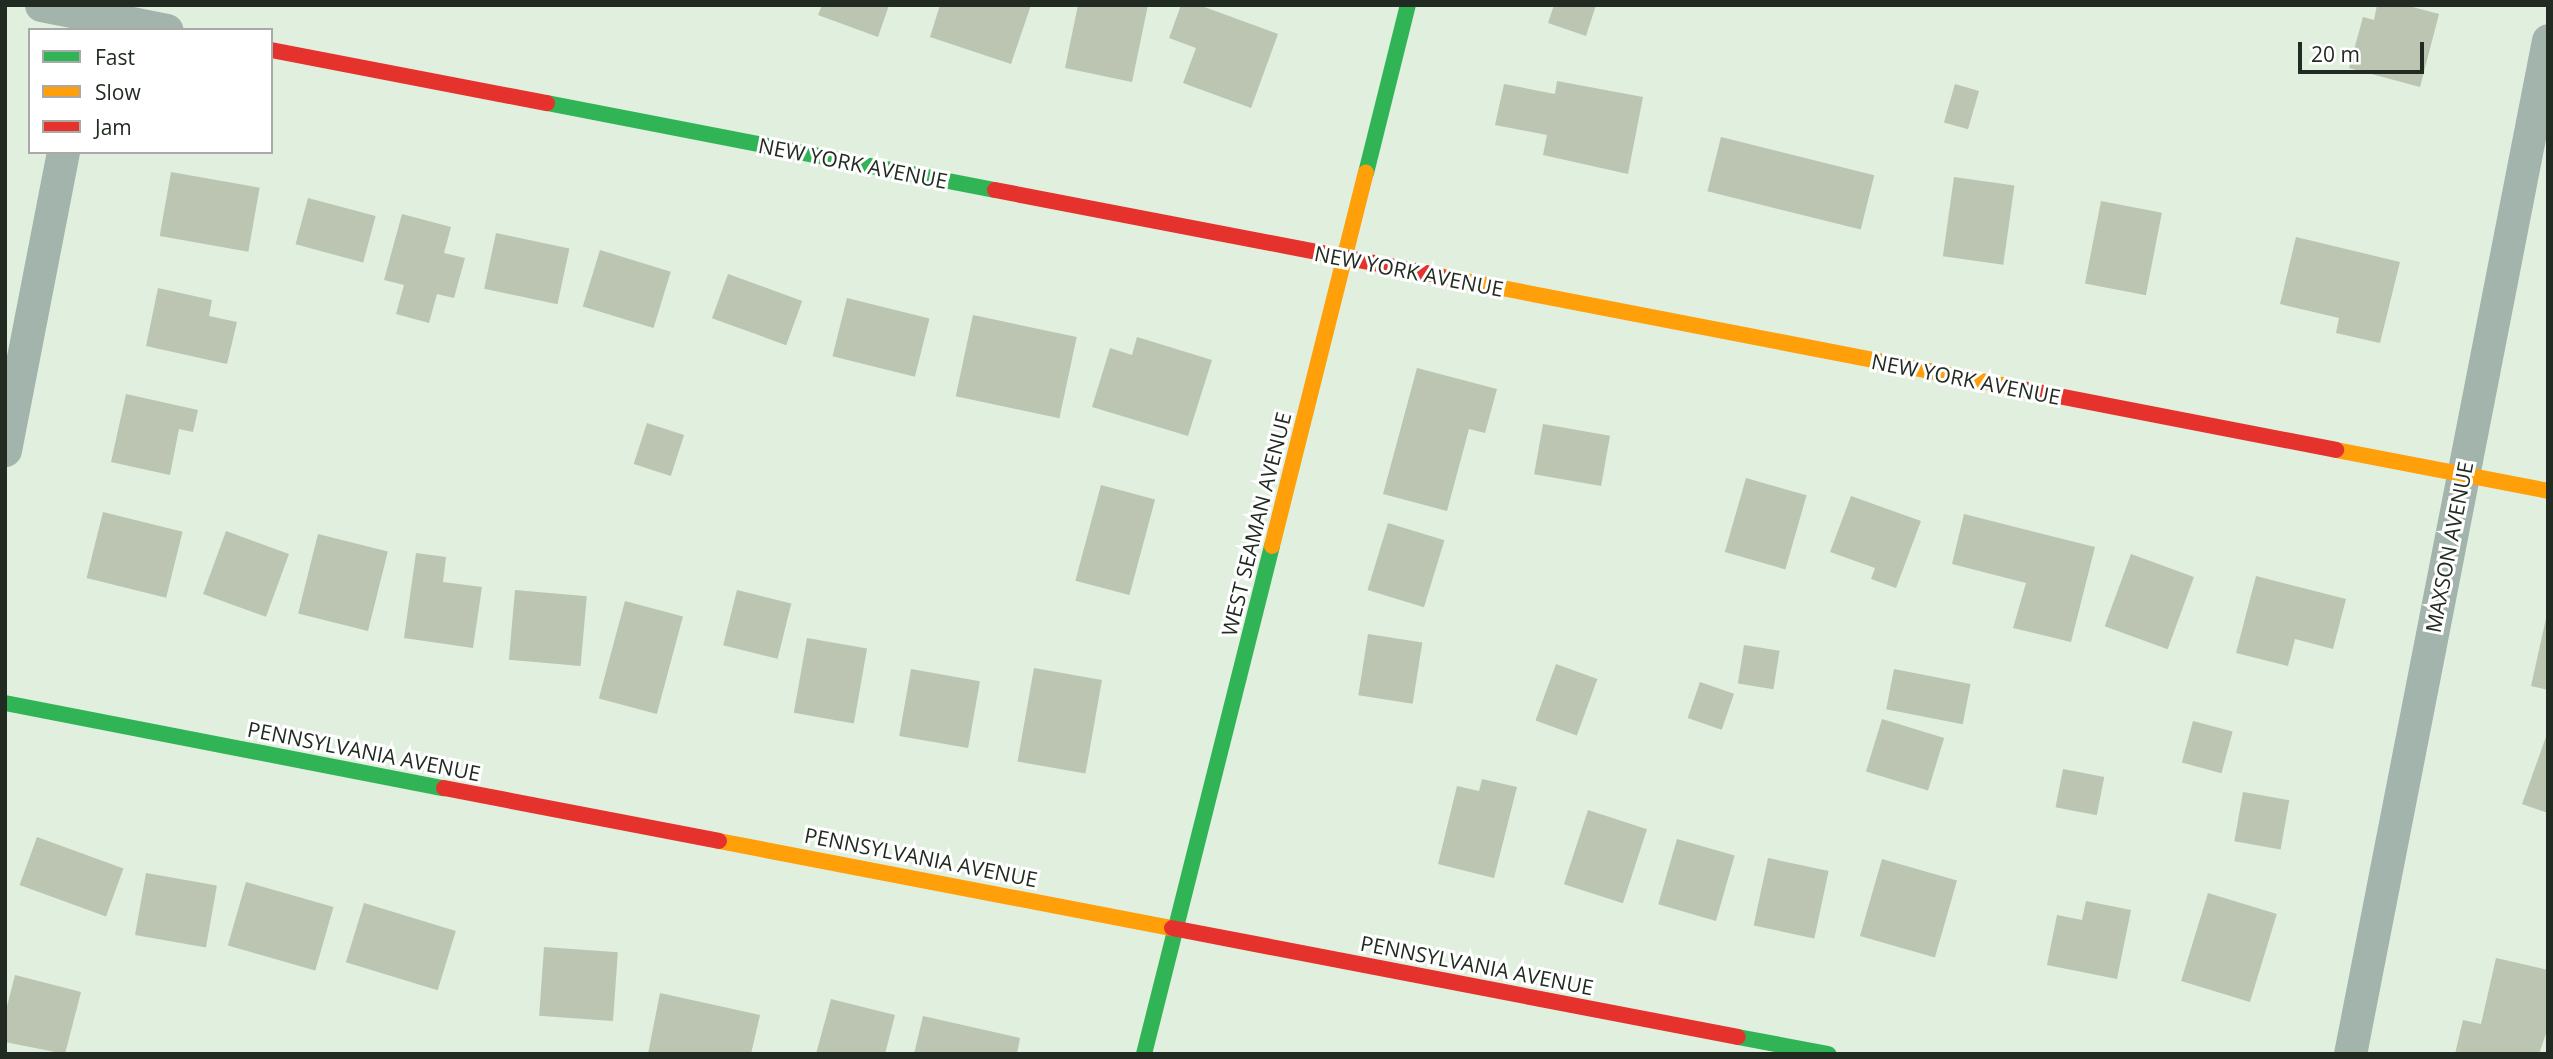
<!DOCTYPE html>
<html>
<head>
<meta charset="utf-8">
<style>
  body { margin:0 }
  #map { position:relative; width:2553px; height:1059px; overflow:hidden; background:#e0efde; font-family:"Open Sans",sans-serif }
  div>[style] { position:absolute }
  .building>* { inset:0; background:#bcc5b2; transform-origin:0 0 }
  .street>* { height:33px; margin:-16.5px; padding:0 16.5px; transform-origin:16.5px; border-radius:16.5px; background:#a3b4ad }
  .fast>* { height:16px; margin:-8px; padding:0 8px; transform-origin:8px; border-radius:8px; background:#30b455 }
  .slow>* { height:16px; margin:-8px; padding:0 8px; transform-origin:8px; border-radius:8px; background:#ff9f0a }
  .jam>* { height:16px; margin:-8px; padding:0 8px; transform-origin:8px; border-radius:8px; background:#e5322d }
  span { translate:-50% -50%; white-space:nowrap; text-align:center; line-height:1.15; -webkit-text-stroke:6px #fff; paint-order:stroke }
  .street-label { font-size:21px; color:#222b21 }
  .frame { position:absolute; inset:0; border:7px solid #222b21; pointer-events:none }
  .legend { position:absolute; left:28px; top:28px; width:245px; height:126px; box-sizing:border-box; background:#fff; border:2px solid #a7aaa6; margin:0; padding:9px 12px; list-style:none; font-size:21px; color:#222b21 }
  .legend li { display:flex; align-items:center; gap:14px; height:35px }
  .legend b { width:35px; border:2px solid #a7aaa6 }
  .scale { position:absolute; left:2298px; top:42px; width:126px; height:32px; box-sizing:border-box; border:4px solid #222b21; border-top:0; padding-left:9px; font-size:21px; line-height:24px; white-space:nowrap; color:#222b21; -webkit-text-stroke:5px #fff; paint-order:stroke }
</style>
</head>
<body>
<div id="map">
  <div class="building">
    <div style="clip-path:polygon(822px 5px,889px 5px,878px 37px,818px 15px)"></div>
    <div style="clip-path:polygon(940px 5px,1031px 5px,1011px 64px,930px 37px)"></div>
    <div style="clip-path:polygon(1078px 5px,1148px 5px,1132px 82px,1065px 68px)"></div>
    <div style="clip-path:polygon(1181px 5px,1199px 5px,1278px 34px,1251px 108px,1183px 83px,1196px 48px,1169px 38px)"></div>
    <div style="clip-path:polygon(1554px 5px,1596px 5px,1586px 36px,1548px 23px)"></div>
    <div style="clip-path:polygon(2377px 5px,2405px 5px,2439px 14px,2420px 87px,2349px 68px,2363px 17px,2374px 20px)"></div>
    <div style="clip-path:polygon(1557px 81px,1643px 97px,1628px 174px,1543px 155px,1547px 135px,1495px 125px,1504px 84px,1555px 94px)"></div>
    <div style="left:1955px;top:84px;width:25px;height:40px;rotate:16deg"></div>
    <div style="left:1721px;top:137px;width:158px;height:56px;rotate:14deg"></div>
    <div style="left:171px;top:172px;width:90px;height:65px;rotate:10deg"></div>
    <div style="left:1954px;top:177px;width:61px;height:80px;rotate:8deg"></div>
    <div style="left:308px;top:198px;width:70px;height:48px;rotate:15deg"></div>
    <div style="left:2101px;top:201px;width:62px;height:84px;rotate:11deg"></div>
    <div style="clip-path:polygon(402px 214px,451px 227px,444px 253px,465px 258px,454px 298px,437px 294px,429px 323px,396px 314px,404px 285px,384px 280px)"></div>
    <div style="left:496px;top:233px;width:75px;height:57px;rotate:12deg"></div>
    <div style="clip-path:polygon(2296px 237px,2400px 262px,2380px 343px,2336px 333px,2339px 318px,2280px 304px)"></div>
    <div style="left:600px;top:250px;width:74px;height:59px;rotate:17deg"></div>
    <div style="left:728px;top:274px;width:79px;height:47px;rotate:20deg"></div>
    <div style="clip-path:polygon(158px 288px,212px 300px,209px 316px,237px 322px,227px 364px,146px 346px)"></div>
    <div style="left:847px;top:298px;width:85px;height:60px;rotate:14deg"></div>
    <div style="left:973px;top:315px;width:106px;height:83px;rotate:12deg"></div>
    <div style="clip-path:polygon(1137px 337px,1212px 360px,1188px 436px,1092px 407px,1110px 348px,1132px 355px)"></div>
    <div style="clip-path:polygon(1417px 368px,1497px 389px,1485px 433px,1469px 429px,1447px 511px,1383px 494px)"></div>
    <div style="clip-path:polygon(126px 394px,198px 410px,193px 432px,179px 429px,170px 475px,111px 462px)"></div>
    <div style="left:647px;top:423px;width:39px;height:43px;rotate:18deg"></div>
    <div style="left:1543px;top:424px;width:68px;height:51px;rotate:10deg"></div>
    <div style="left:1746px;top:478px;width:63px;height:77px;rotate:16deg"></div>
    <div style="left:1101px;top:485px;width:56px;height:99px;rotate:15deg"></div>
    <div style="clip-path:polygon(1851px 496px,1921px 521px,1896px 588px,1871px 579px,1875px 568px,1830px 552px)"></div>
    <div style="left:103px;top:512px;width:82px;height:68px;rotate:14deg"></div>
    <div style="clip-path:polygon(1964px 514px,2095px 547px,2071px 642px,2013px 628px,2026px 583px,1952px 564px)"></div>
    <div style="left:1388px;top:523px;width:59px;height:70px;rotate:17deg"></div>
    <div style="left:226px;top:531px;width:67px;height:67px;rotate:20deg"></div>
    <div style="left:318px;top:534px;width:72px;height:82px;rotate:14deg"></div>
    <div style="clip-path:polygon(416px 553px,446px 557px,443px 582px,482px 587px,473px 648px,404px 638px)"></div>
    <div style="left:2131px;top:554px;width:67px;height:77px;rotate:20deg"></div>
    <div style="clip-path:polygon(2256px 576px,2346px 599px,2333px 649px,2295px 639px,2288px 666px,2236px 653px)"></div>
    <div style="left:515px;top:590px;width:72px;height:70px;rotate:5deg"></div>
    <div style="left:737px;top:590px;width:56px;height:57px;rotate:14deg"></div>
    <div style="left:625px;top:601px;width:60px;height:101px;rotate:15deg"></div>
    <div style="clip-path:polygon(2547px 614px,2548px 614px,2548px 690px,2531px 686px)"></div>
    <div style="left:1368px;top:634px;width:55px;height:62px;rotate:9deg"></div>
    <div style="left:807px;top:638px;width:61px;height:76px;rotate:10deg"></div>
    <div style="left:1744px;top:645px;width:36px;height:39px;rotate:9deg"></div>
    <div style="left:1556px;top:664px;width:44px;height:60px;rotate:20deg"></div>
    <div style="left:1034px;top:668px;width:69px;height:95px;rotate:10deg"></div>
    <div style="left:911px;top:669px;width:70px;height:68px;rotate:10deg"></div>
    <div style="left:1894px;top:669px;width:78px;height:41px;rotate:11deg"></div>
    <div style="left:1700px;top:682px;width:36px;height:38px;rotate:19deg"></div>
    <div style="left:1882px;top:719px;width:65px;height:55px;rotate:17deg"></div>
    <div style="left:2193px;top:721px;width:41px;height:43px;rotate:15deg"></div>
    <div style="clip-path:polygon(2547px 734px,2548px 734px,2548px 813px,2522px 804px)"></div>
    <div style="left:2063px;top:769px;width:42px;height:39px;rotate:11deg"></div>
    <div style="clip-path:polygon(1482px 779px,1517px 787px,1494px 878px,1438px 864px,1457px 786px,1479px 791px)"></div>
    <div style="left:2243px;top:792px;width:47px;height:50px;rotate:10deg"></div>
    <div style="left:1588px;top:810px;width:62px;height:78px;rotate:18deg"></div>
    <div style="left:37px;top:837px;width:92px;height:51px;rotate:20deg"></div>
    <div style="left:1677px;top:839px;width:60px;height:68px;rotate:16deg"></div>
    <div style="left:1768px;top:858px;width:62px;height:69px;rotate:12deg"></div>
    <div style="left:1882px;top:859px;width:78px;height:80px;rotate:16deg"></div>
    <div style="left:146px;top:873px;width:72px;height:63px;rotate:10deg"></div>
    <div style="left:246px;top:882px;width:91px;height:66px;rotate:16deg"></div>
    <div style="left:2208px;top:893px;width:72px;height:92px;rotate:17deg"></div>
    <div style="clip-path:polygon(2086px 901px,2131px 910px,2117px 979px,2047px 965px,2057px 915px,2082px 920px)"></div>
    <div style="left:364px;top:903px;width:96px;height:62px;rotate:17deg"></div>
    <div style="left:544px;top:947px;width:74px;height:69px;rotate:4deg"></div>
    <div style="clip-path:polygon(2496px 958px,2548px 970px,2548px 1028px,2539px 1054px,2455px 1054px,2463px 1020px,2481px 1024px)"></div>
    <div style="clip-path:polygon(15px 975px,81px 992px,65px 1054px,5px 1042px,5px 1014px)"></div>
    <div style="clip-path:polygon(660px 993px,760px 1015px,751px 1054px,648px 1054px)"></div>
    <div style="clip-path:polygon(831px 999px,895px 1015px,885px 1054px,816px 1054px)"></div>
    <div style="clip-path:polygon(923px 1016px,1020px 1038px,1017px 1054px,914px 1054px)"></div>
  </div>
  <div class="street">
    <div style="left:41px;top:5px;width:128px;rotate:11.2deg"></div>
    <div style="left:5px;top:450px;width:304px;rotate:-79deg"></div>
    <div style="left:2350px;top:1054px;width:1033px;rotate:-78.95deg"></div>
  </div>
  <div class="fast">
    <div style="left:547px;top:103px;width:456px;rotate:11deg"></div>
    <div style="left:1366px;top:173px;width:173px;rotate:-76deg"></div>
    <div style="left:5px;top:703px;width:447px;rotate:11deg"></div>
    <div style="left:1738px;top:1037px;width:92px;rotate:10.7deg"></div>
    <div style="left:1144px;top:1054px;width:524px;rotate:-75.86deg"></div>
  </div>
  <div class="slow">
    <div style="left:1440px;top:276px;width:599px;rotate:10.97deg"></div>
    <div style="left:2336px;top:450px;width:216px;rotate:10.9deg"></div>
    <div style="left:1272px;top:546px;width:385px;rotate:-75.9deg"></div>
    <div style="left:719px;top:841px;width:461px;rotate:10.9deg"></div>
  </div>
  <div class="jam">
    <div style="left:271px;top:50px;width:281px;rotate:10.9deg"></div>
    <div style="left:995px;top:190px;width:453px;rotate:10.9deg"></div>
    <div style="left:2028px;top:390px;width:314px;rotate:11deg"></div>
    <div style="left:444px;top:788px;width:280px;rotate:10.9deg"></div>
    <div style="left:1172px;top:928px;width:576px;rotate:10.9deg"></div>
  </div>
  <div class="street-label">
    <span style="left:853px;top:163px;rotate:11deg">NEW YORK AVENUE</span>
    <span style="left:1409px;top:271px;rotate:11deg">NEW YORK AVENUE</span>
    <span style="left:1966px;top:379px;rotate:11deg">NEW YORK AVENUE</span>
    <span style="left:1256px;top:524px;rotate:-76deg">WEST SEAMAN AVENUE</span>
    <span style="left:2449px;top:547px;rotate:-79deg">MAXSON AVENUE</span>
    <span style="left:364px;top:751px;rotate:11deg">PENNSYLVANIA AVENUE</span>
    <span style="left:921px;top:857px;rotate:11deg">PENNSYLVANIA AVENUE</span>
    <span style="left:1477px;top:965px;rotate:11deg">PENNSYLVANIA AVENUE</span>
  </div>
  <div class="frame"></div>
  <ul class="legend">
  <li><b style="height:9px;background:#30b455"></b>Fast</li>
  <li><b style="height:9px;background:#ff9f0a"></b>Slow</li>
  <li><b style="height:9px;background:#e5322d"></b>Jam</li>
  </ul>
  <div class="scale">20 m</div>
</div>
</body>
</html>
